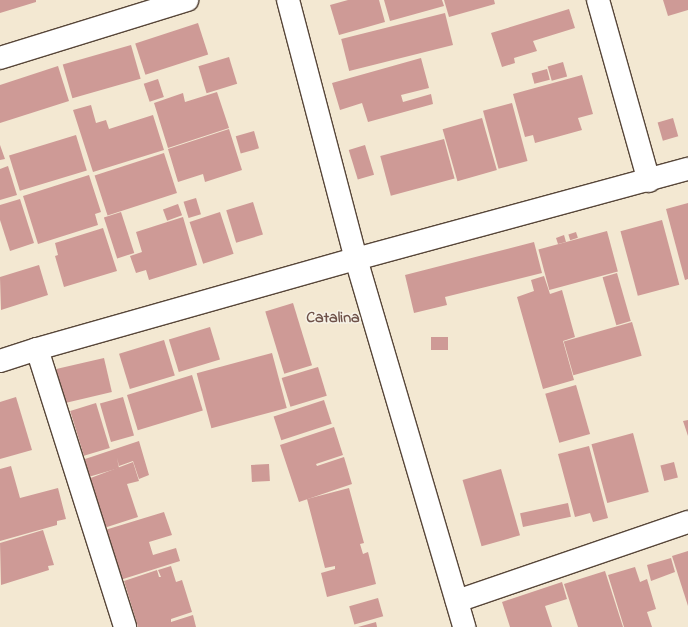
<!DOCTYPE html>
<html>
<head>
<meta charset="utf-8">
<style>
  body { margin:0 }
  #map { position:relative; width:688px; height:627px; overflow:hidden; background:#f3e8d2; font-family:"Indie Flower",sans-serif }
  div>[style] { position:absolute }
  .building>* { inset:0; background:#ce9a96; transform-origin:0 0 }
  .roads { filter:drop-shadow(1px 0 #574639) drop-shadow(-1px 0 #574639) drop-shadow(0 1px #574639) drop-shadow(0 -1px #574639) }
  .street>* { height:22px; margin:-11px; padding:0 11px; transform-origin:11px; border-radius:11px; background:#fff }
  span { translate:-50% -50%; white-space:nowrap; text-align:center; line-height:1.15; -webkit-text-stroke:3px #f7f3e8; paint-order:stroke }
  .quarter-label { font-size:16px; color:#6e5148; font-weight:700 }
</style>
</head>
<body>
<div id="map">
  <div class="building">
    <div style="clip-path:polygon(0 0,36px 0,36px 2px,0 13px)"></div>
    <div style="clip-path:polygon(348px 0,379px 0,385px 22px,339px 35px,330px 5px)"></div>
    <div style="clip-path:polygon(384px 0,442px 0,444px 6px,390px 21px)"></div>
    <div style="clip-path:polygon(444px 0,494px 0,495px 4px,449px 17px)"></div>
    <div style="clip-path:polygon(663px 0,688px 0,688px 10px,668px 16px)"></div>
    <div style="clip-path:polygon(569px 9px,575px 28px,533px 41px,537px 51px,514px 58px,515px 63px,502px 67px,491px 33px)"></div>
    <div style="left:445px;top:13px;width:33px;height:107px;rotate:76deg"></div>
    <div style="left:198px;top:23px;width:33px;height:66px;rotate:72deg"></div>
    <div style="left:131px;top:45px;width:35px;height:71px;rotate:74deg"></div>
    <div style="left:229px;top:57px;width:28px;height:32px;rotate:73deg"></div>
    <div style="clip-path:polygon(421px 58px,429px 88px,401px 95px,403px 102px,431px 94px,433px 104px,368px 122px,362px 103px,340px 110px,332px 83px)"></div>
    <div style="left:563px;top:62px;width:15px;height:16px;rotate:74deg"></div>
    <div style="clip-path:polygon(58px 66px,69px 101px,0 123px,0 85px)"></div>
    <div style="left:547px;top:69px;width:11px;height:16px;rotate:75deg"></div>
    <div style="clip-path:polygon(582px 75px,593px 114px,578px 118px,582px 130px,535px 143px,533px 135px,525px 137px,513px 94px)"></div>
    <div style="left:158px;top:79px;width:19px;height:15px;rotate:72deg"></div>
    <div style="clip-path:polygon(217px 92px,229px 128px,168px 148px,154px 103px,183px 93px,185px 102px)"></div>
    <div style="left:512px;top:103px;width:60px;height:30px;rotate:75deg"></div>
    <div style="clip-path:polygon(91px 105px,96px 123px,106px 120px,109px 129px,153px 115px,164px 150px,93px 172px,73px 110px)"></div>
    <div style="left:482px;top:118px;width:54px;height:41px;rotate:74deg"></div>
    <div style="left:673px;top:118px;width:19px;height:16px;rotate:74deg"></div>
    <div style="clip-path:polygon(229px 129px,242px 170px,205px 182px,203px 174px,178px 182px,168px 149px)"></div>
    <div style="left:254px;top:131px;width:18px;height:19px;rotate:74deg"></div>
    <div style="left:76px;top:135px;width:37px;height:70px;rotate:73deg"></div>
    <div style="left:444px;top:139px;width:41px;height:66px;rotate:75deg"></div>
    <div style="clip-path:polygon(0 145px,5px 159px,0 160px)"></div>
    <div style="left:365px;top:145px;width:31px;height:17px;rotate:73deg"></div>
    <div style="left:164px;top:153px;width:42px;height:73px;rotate:72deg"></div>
    <div style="clip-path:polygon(8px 166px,17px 195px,0 200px,0 169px)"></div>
    <div style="clip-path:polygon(89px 175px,101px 212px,95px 214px,98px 225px,38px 244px,23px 196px)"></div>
    <div style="left:196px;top:198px;width:17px;height:13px;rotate:73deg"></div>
    <div style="clip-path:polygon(20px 199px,34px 243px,10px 251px,0 220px,0 205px)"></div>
    <div style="left:253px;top:202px;width:34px;height:28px;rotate:73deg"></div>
    <div style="clip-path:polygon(688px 203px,688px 279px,685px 280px,666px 209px)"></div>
    <div style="left:178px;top:204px;width:12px;height:16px;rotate:70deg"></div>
    <div style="left:121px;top:212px;width:43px;height:18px;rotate:72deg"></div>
    <div style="left:220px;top:212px;width:44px;height:32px;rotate:72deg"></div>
    <div style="clip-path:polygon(183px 217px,197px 265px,149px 280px,146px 270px,136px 273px,130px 256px,142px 252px,136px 232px)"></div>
    <div style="left:662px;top:220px;width:67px;height:43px;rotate:75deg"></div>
    <div style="clip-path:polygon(103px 228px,117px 271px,64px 287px,55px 256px,58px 255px,55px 243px)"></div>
    <div style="left:607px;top:231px;width:42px;height:71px;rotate:75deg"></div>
    <div style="left:576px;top:232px;width:6px;height:8px;rotate:72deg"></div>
    <div style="clip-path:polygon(564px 235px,566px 242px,558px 244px,556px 238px)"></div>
    <div style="clip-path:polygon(534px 242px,542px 273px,445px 297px,447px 305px,414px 313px,405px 275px)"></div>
    <div style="clip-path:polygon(39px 265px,48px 295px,1px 310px,0 277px)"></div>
    <div style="left:617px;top:273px;width:50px;height:15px;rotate:74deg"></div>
    <div style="clip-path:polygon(544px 276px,550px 294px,562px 290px,575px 337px,563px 341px,574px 380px,543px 389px,517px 297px,534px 291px,531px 280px)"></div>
    <div style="left:293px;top:303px;width:65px;height:29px;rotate:73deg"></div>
    <div style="left:632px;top:322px;width:35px;height:71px;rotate:74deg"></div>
    <div style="left:210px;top:327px;width:34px;height:43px;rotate:73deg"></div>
    <div style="left:431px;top:337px;width:17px;height:13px"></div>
    <div style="left:164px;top:340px;width:37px;height:47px;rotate:73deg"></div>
    <div style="left:272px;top:353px;width:57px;height:78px;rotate:75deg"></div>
    <div style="left:104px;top:358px;width:35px;height:49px;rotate:77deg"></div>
    <div style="left:318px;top:367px;width:30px;height:38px;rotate:73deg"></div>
    <div style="left:192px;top:375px;width:37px;height:68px;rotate:73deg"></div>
    <div style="left:576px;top:385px;width:51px;height:32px;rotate:74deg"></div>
    <div style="clip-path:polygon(16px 397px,32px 450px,0 459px,0 402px)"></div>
    <div style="left:123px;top:397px;width:40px;height:24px;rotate:74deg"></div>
    <div style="left:324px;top:400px;width:25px;height:53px;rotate:72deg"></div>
    <div style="left:96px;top:403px;width:47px;height:27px;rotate:73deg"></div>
    <div style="clip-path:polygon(688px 420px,688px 436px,683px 421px)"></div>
    <div style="clip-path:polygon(334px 427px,343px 455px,316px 464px,317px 466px,344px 457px,352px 484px,299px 502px,280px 445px)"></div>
    <div style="left:633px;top:433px;width:61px;height:43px;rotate:75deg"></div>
    <div style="clip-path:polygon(139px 441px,149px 475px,139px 479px,133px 461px,119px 466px,117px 458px,119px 468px,85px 478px,79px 461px)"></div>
    <div style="clip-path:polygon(589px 446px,608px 518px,593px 522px,590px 513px,575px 517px,558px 454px)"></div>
    <div style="clip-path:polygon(133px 462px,139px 481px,127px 484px,138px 517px,104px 528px,88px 479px)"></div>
    <div style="left:674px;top:462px;width:16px;height:14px;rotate:76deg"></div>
    <div style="left:269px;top:464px;width:17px;height:18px;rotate:87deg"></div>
    <div style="clip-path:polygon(11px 466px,20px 498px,58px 488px,66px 519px,57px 521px,57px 525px,0 541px,0 469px)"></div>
    <div style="left:501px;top:469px;width:69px;height:40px;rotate:74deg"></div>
    <div style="clip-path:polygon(349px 488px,364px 543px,360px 544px,363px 554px,368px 552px,376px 584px,327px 597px,321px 573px,335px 569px,335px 566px,325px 568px,307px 499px)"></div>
    <div style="left:568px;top:503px;width:14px;height:49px;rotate:78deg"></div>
    <div style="clip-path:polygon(164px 512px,172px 535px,149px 542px,153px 555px,176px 548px,180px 561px,120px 580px,105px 530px)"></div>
    <div style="clip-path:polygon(43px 530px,54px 565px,48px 566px,49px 570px,1px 585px,0 543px)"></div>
    <div style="clip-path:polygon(688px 551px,688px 606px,672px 556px)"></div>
    <div style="clip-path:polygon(671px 558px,675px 572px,651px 581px,647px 565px)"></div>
    <div style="clip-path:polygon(171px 566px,176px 582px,182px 580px,192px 612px,171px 619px,171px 622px,193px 615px,196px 627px,138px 627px,124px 581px,157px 570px,159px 577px,161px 577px,158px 570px)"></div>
    <div style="clip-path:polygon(635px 567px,640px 582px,647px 579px,656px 609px,647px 612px,652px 627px,624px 627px,608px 575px)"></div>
    <div style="clip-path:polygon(605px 571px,623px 627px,578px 627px,564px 584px)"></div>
    <div style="clip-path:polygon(562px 582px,567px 599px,545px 606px,552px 627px,510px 627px,502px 602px)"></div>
    <div style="left:378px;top:598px;width:19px;height:30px;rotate:74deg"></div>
    <div style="clip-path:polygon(376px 622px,377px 627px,358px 627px)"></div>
  </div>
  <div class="roads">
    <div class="street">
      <div style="left:288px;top:0;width:268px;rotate:75.3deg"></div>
      <div style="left:356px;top:259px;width:384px;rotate:73.6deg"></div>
      <div style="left:598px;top:0;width:188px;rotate:74.3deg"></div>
      <div style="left:0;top:58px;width:196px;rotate:-17.2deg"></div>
      <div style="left:37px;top:349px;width:292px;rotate:72.4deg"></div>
      <div style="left:0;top:361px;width:39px;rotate:-18deg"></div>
      <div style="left:37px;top:349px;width:331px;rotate:-15.8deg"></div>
      <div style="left:356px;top:259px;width:344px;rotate:-15.2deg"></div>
      <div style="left:457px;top:601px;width:244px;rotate:-18.9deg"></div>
    </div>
  </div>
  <div class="quarter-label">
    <span style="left:333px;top:318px">Catalina</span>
  </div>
</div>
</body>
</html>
